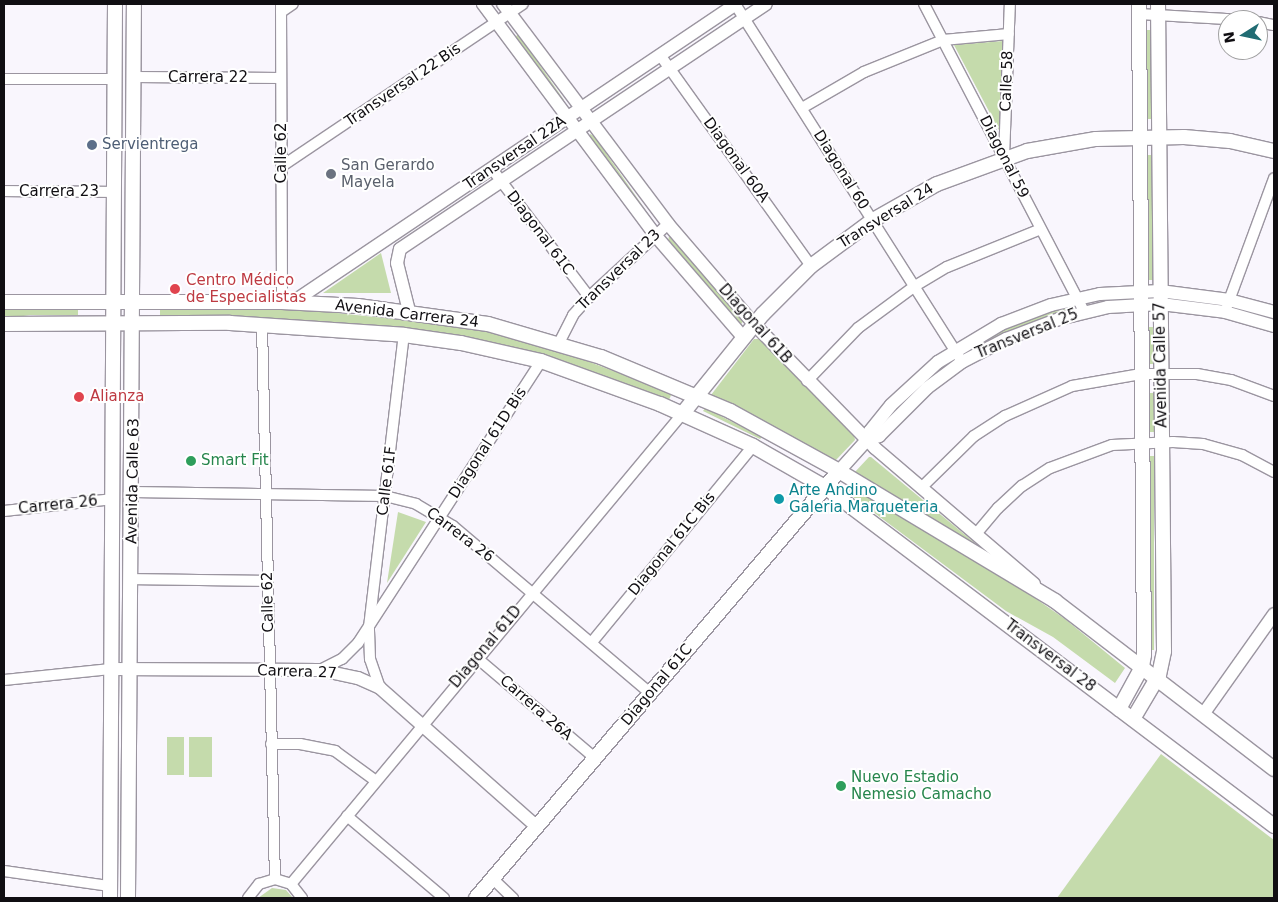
<!DOCTYPE html>
<html>
<head>
<meta charset="utf-8">
<style>
  body { margin:0 }
  #map { position:relative; width:1278px; height:902px; overflow:hidden; background:#f9f6fd; font-family:"DejaVu Sans",sans-serif }
  div>[style] { position:absolute }
  .green>* { inset:0; background:#c5dbac; transform-origin:0 0 }
  .roads { filter:drop-shadow(1px 0 #9b95a0) drop-shadow(-1px 0 #9b95a0) drop-shadow(0 1px #9b95a0) drop-shadow(0 -1px #9b95a0) }
  .minor>* { height:10px; margin:-5px; padding:0 5px; transform-origin:5px; border-radius:5px; background:#fff }
  .tertiary>* { height:12px; margin:-6px; padding:0 6px; transform-origin:6px; border-radius:6px; background:#fff }
  .secondary>* { height:14px; margin:-7px; padding:0 7px; transform-origin:7px; border-radius:7px; background:#fff }
  .dots>* { width:14px; height:14px; translate:-50% -50%; box-sizing:border-box; border:2px solid #fff; border-radius:50% }
  span { translate:-50% -50%; white-space:nowrap; text-align:center; line-height:1.15; -webkit-text-stroke:4px #fff; paint-order:stroke }
  .street-label { font-size:15px; color:#100e12 }
  .service-label { font-size:15px; color:#4e5e75 }
  .left { translate:0 -50%; text-align:left }
  .worship-label { font-size:15px; color:#5b616d }
  .health-label { font-size:15px; color:#be3a42 }
  .leisure-label { font-size:15px; color:#27864d }
  .culture-label { font-size:15px; color:#0d838f }
  .frame { position:absolute; inset:0; border:5px solid #100e12; pointer-events:none }
  .north { position:absolute; left:1218px; top:10px; width:50px; height:50px; box-sizing:border-box; background:#fff; border:1px solid #9f9fa0; border-radius:50%; rotate:260deg; font-size:14px; font-weight:700; line-height:20px; text-align:center; color:#100e12 }
  .north::after { content:''; display:block; margin:auto; width:18px; height:22px; background:#216c73; clip-path:polygon(50% 0,100% 100%,50% 72%,0 100%) }
</style>
</head>
<body>
<div id="map">
  <div class="green">
    <div style="left:1145px;top:30px;width:7px;height:89px"></div>
    <div style="clip-path:polygon(518px 34px,564px 100px,563px 103px,514px 39px)"></div>
    <div style="clip-path:polygon(1003px 41px,1001px 134px,954px 45px)"></div>
    <div style="clip-path:polygon(590px 134px,594px 136px,654px 222px,589px 139px)"></div>
    <div style="left:1146px;top:155px;width:7px;height:125px"></div>
    <div style="clip-path:polygon(669px 236px,744px 320px,739px 327px,668px 241px)"></div>
    <div style="clip-path:polygon(381px 253px,391px 293px,323px 293px)"></div>
    <div style="clip-path:polygon(1072px 304px,1075px 311px,968px 353px,968px 348px,1009px 327px)"></div>
    <div style="clip-path:polygon(160px 306px,309px 310px,478px 328px,555px 349px,672px 393px,669px 400px,551px 358px,476px 339px,404px 328px,308px 321px,238px 317px,160px 318px)"></div>
    <div style="clip-path:polygon(4px 308px,78px 309px,78px 315px,30px 315px,4px 319px)"></div>
    <div style="left:1149px;top:327px;width:5px;height:37px"></div>
    <div style="clip-path:polygon(754px 339px,759px 339px,854px 435px,855px 440px,836px 460px,831px 461px,711px 395px)"></div>
    <div style="left:1148px;top:393px;width:6px;height:39px"></div>
    <div style="clip-path:polygon(705px 408px,762px 437px,760px 439px,703px 411px)"></div>
    <div style="left:1149px;top:456px;width:5px;height:194px"></div>
    <div style="clip-path:polygon(869px 457px,871px 457px,987px 553px,854px 473px)"></div>
    <div style="clip-path:polygon(850px 485px,1016px 585px,1065px 619px,1125px 668px,1115px 683px,1053px 637px,1006px 611px,845px 491px)"></div>
    <div style="clip-path:polygon(398px 512px,426px 522px,387px 583px)"></div>
    <div style="left:167px;top:737px;width:17px;height:38px"></div>
    <div style="left:189px;top:737px;width:23px;height:40px"></div>
    <div style="clip-path:polygon(1161px 754px,1274px 840px,1274px 898px,1057px 898px)"></div>
    <div style="clip-path:polygon(272px 888px,286px 890px,293px 898px,258px 898px)"></div>
  </div>
  <div class="roads">
    <div class="minor">
      <div style="left:281px;top:4px;width:298px;rotate:89.8deg"></div>
      <div style="left:735px;top:4px;width:418px;rotate:57.6deg"></div>
      <div style="left:924px;top:4px;width:346px;rotate:62.5deg"></div>
      <div style="left:281px;top:12px;width:14px;rotate:-34deg"></div>
      <div style="left:1139px;top:14px;width:105px;rotate:3.3deg"></div>
      <div style="left:1258px;top:22px;width:16px;rotate:11deg"></div>
      <div style="left:660px;top:55px;width:259px;rotate:54.4deg"></div>
      <div style="left:134px;top:77px;width:147px;rotate:0.4deg"></div>
      <div style="left:4px;top:79px;width:111px"></div>
      <div style="left:802px;top:108px;width:72px;rotate:-30.1deg"></div>
      <div style="left:864px;top:72px;width:85px;rotate:-22.1deg"></div>
      <div style="left:943px;top:40px;width:66px;rotate:-5.2deg"></div>
      <div style="left:1004px;top:157px;width:153px;rotate:-87.8deg"></div>
      <div style="left:282px;top:166px;width:290px;rotate:-33.9deg"></div>
      <div style="left:492px;top:169px;width:161px;rotate:52.8deg"></div>
      <div style="left:4px;top:191px;width:111px;rotate:0.5deg"></div>
      <div style="left:1227px;top:306px;width:136px;rotate:-69.8deg"></div>
      <div style="left:262px;top:325px;width:554px;rotate:88.66deg"></div>
      <div style="left:559px;top:343px;width:31px;rotate:-63deg"></div>
      <div style="left:573px;top:315px;width:24px;rotate:-48deg"></div>
      <div style="left:589px;top:297px;width:108px;rotate:-42.7deg"></div>
      <div style="left:807px;top:381px;width:74px;rotate:-46.1deg"></div>
      <div style="left:858px;top:328px;width:71px;rotate:-36.4deg"></div>
      <div style="left:915px;top:286px;width:37px;rotate:-31deg"></div>
      <div style="left:947px;top:267px;width:101px;rotate:-22deg"></div>
      <div style="left:921px;top:488px;width:74px;rotate:-44.5deg"></div>
      <div style="left:974px;top:436px;width:37px;rotate:-33deg"></div>
      <div style="left:1005px;top:416px;width:73px;rotate:-24.1deg"></div>
      <div style="left:1072px;top:386px;width:70px;rotate:-9.9deg"></div>
      <div style="left:1141px;top:374px;width:56px"></div>
      <div style="left:1197px;top:374px;width:35px;rotate:10deg"></div>
      <div style="left:1231px;top:380px;width:46px;rotate:20.4deg"></div>
      <div style="left:133px;top:492px;width:252px;rotate:0.9deg"></div>
      <div style="left:385px;top:496px;width:32px;rotate:14deg"></div>
      <div style="left:416px;top:504px;width:43px;rotate:30.7deg"></div>
      <div style="left:453px;top:526px;width:258px;rotate:40.3deg"></div>
      <div style="left:4px;top:511px;width:110px;rotate:-6.3deg"></div>
      <div style="left:976px;top:534px;width:34px;rotate:-50deg"></div>
      <div style="left:998px;top:508px;width:33px;rotate:-43deg"></div>
      <div style="left:1022px;top:486px;width:33px;rotate:-33deg"></div>
      <div style="left:1050px;top:468px;width:66px;rotate:-20.4deg"></div>
      <div style="left:1112px;top:445px;width:61px;rotate:-2.8deg"></div>
      <div style="left:1173px;top:442px;width:30px;rotate:4deg"></div>
      <div style="left:1203px;top:444px;width:41px;rotate:15.8deg"></div>
      <div style="left:1242px;top:455px;width:36px;rotate:28deg"></div>
      <div style="left:131px;top:579px;width:136px;rotate:0.8deg"></div>
      <div style="left:592px;top:642px;width:254px;rotate:-50.6deg"></div>
      <div style="left:477px;top:658px;width:155px;rotate:40.3deg"></div>
      <div style="left:320px;top:670px;width:25px;rotate:-27deg"></div>
      <div style="left:342px;top:659px;width:23px;rotate:-45deg"></div>
      <div style="left:358px;top:643px;width:336px;rotate:-57deg"></div>
      <div style="left:4px;top:680px;width:107px;rotate:-5.9deg"></div>
      <div style="left:380px;top:688px;width:31px;rotate:-109deg"></div>
      <div style="left:370px;top:659px;width:32px;rotate:-92deg"></div>
      <div style="left:369px;top:627px;width:294px;rotate:-83.2deg"></div>
      <div style="left:271px;top:744px;width:29px"></div>
      <div style="left:300px;top:744px;width:36px;rotate:11deg"></div>
      <div style="left:335px;top:751px;width:51px;rotate:36.2deg"></div>
      <div style="left:347px;top:816px;width:127px;rotate:40.2deg"></div>
      <div style="left:4px;top:871px;width:107px;rotate:8.1deg"></div>
      <div style="left:493px;top:879px;width:28px;rotate:44deg"></div>
      <div style="left:291px;top:884px;width:613px;rotate:-50.23deg"></div>
      <div style="left:248px;top:898px;width:18px;rotate:-52deg"></div>
      <div style="left:259px;top:884px;width:17px;rotate:-17deg"></div>
      <div style="left:275px;top:879px;width:17px;rotate:17deg"></div>
      <div style="left:291px;top:884px;width:18px;rotate:52deg"></div>
    </div>
    <div class="tertiary">
      <div style="left:483px;top:4px;width:288px;rotate:53.3deg"></div>
      <div style="left:655px;top:235px;width:135px;rotate:49.2deg"></div>
      <div style="left:503px;top:4px;width:275px;rotate:53.1deg"></div>
      <div style="left:668px;top:224px;width:132px;rotate:49.3deg"></div>
      <div style="left:754px;top:324px;width:173px;rotate:45.7deg"></div>
      <div style="left:875px;top:448px;width:209px;rotate:40.5deg"></div>
      <div style="left:293px;top:302px;width:534px;rotate:-33.93deg"></div>
      <div style="left:409px;top:311px;width:49px;rotate:-104deg"></div>
      <div style="left:397px;top:263px;width:14px;rotate:-78deg"></div>
      <div style="left:400px;top:249px;width:440px;rotate:-33.8deg"></div>
      <div style="left:867px;top:440px;width:9px;rotate:-72deg"></div>
      <div style="left:870px;top:431px;width:33px;rotate:-51deg"></div>
      <div style="left:891px;top:405px;width:64px;rotate:-42.5deg"></div>
      <div style="left:938px;top:362px;width:74px;rotate:-31.1deg"></div>
      <div style="left:1001px;top:324px;width:53px;rotate:-20.8deg"></div>
      <div style="left:1051px;top:305px;width:50px;rotate:-12.7deg"></div>
      <div style="left:1100px;top:294px;width:60px;rotate:-2.9deg"></div>
      <div style="left:1160px;top:291px;width:70px;rotate:7.4deg"></div>
      <div style="left:1229px;top:300px;width:47px;rotate:14.9deg"></div>
      <div style="left:839px;top:471px;width:42px;rotate:-47.9deg"></div>
      <div style="left:867px;top:440px;width:13px;rotate:-18deg"></div>
      <div style="left:879px;top:436px;width:68px;rotate:-45deg"></div>
      <div style="left:927px;top:388px;width:44px;rotate:-36.6deg"></div>
      <div style="left:962px;top:362px;width:50px;rotate:-27.6deg"></div>
      <div style="left:1006px;top:339px;width:57px;rotate:-20.7deg"></div>
      <div style="left:1059px;top:319px;width:50px;rotate:-13.8deg"></div>
      <div style="left:1108px;top:307px;width:53px;rotate:-3.2deg"></div>
      <div style="left:1161px;top:304px;width:64px;rotate:7.1deg"></div>
      <div style="left:1225px;top:312px;width:51px;rotate:15.9deg"></div>
      <div style="left:110px;top:669px;width:210px;rotate:0.3deg"></div>
      <div style="left:320px;top:670px;width:39px;rotate:12deg"></div>
      <div style="left:358px;top:678px;width:24px;rotate:24deg"></div>
      <div style="left:380px;top:688px;width:208px;rotate:41.5deg"></div>
      <div style="left:1204px;top:713px;width:121px;rotate:-54.7deg"></div>
    </div>
    <div class="secondary">
      <div style="left:4px;top:302px;width:278px"></div>
      <div style="left:282px;top:302px;width:76px;rotate:3deg"></div>
      <div style="left:358px;top:306px;width:131px;rotate:7.9deg"></div>
      <div style="left:488px;top:324px;width:118px;rotate:16.3deg"></div>
      <div style="left:601px;top:357px;width:140px;rotate:22.7deg"></div>
      <div style="left:730px;top:411px;width:124px;rotate:28.8deg"></div>
      <div style="left:839px;top:471px;width:252px;rotate:31deg"></div>
      <div style="left:1055px;top:601px;width:276px;rotate:37.5deg"></div>
      <div style="left:4px;top:324px;width:226px;rotate:-0.3deg"></div>
      <div style="left:230px;top:323px;width:174px;rotate:3.9deg"></div>
      <div style="left:404px;top:335px;width:58px;rotate:8deg"></div>
      <div style="left:461px;top:343px;width:82px;rotate:12.7deg"></div>
      <div style="left:541px;top:361px;width:127px;rotate:19.9deg"></div>
      <div style="left:660px;top:404px;width:102px;rotate:24.3deg"></div>
      <div style="left:753px;top:446px;width:83px;rotate:29.7deg"></div>
      <div style="left:825px;top:487px;width:563px;rotate:37.05deg"></div>
      <div style="left:683px;top:413px;width:127px;rotate:-51.1deg"></div>
      <div style="left:763px;top:314px;width:68px;rotate:-45deg"></div>
      <div style="left:811px;top:266px;width:77px;rotate:-36.6deg"></div>
      <div style="left:873px;top:220px;width:73px;rotate:-29.4deg"></div>
      <div style="left:937px;top:184px;width:96px;rotate:-20.1deg"></div>
      <div style="left:1027px;top:151px;width:70px;rotate:-9.9deg"></div>
      <div style="left:1096px;top:139px;width:88px;rotate:-1.3deg"></div>
      <div style="left:1184px;top:137px;width:46px;rotate:5deg"></div>
      <div style="left:1230px;top:141px;width:45px;rotate:12.8deg"></div>
      <div style="left:1119px;top:709px;width:48px;rotate:-61.3deg"></div>
      <div style="left:1142px;top:667px;width:12px;rotate:-81deg"></div>
      <div style="left:1144px;top:655px;width:651px;rotate:-90.44deg"></div>
      <div style="left:1133px;top:719px;width:51px;rotate:-59.4deg"></div>
      <div style="left:1159px;top:675px;width:25px;rotate:-78deg"></div>
      <div style="left:1164px;top:651px;width:647px;rotate:-90.53deg"></div>
      <div style="left:110px;top:898px;width:894px;rotate:-89.68deg"></div>
      <div style="left:128px;top:898px;width:894px;rotate:-89.62deg"></div>
      <div style="left:476px;top:898px;width:560px;rotate:-49.63deg"></div>
    </div>
  </div>
  <div class="dots">
    <div style="left:92px;top:145px;background:#5c6f8a"></div>
    <div style="left:331px;top:174px;background:#6b7280"></div>
    <div style="left:175px;top:289px;background:#e0444e"></div>
    <div style="left:79px;top:397px;background:#e0444e"></div>
    <div style="left:191px;top:461px;background:#2e9e5b"></div>
    <div style="left:779px;top:499px;background:#0f9aa8"></div>
    <div style="left:841px;top:786px;background:#2e9e5b"></div>
  </div>
  <div class="street-label">
    <span style="left:208px;top:78px">Carrera 22</span>
    <span style="left:1007px;top:81px;rotate:-88deg">Calle 58</span>
    <span style="left:403px;top:85px;rotate:-34deg">Transversal 22 Bis</span>
    <span style="left:282px;top:153px;rotate:-90deg">Calle 62</span>
    <span style="left:515px;top:153px;rotate:-34deg">Transversal 22A</span>
    <span style="left:1004px;top:157px;rotate:63deg">Diagonal 59</span>
    <span style="left:736px;top:160px;rotate:54deg">Diagonal 60A</span>
    <span style="left:841px;top:170px;rotate:58deg">Diagonal 60</span>
    <span style="left:59px;top:192px">Carrera 23</span>
    <span style="left:886px;top:216px;rotate:-32deg">Transversal 24</span>
    <span style="left:540px;top:233px;rotate:53deg">Diagonal 61C</span>
    <span style="left:619px;top:270px;rotate:-44deg">Transversal 23</span>
    <span style="left:407px;top:314px;rotate:7deg">Avenida Carrera 24</span>
    <span style="left:755px;top:324px;rotate:48deg">Diagonal 61B</span>
    <span style="left:1027px;top:334px;rotate:-22deg">Transversal 25</span>
    <span style="left:1161px;top:365px;rotate:-91deg">Avenida Calle 57</span>
    <span style="left:488px;top:443px;rotate:-57deg">Diagonal 61D Bis</span>
    <span style="left:133px;top:481px;rotate:-89deg">Avenida Calle 63</span>
    <span style="left:387px;top:481px;rotate:-83deg">Calle 61F</span>
    <span style="left:58px;top:505px;rotate:-6deg">Carrera 26</span>
    <span style="left:460px;top:535px;rotate:37deg">Carrera 26</span>
    <span style="left:672px;top:544px;rotate:-51deg">Diagonal 61C Bis</span>
    <span style="left:268px;top:602px;rotate:-91deg">Calle 62</span>
    <span style="left:486px;top:647px;rotate:-50deg">Diagonal 61D</span>
    <span style="left:1050px;top:656px;rotate:37deg">Transversal 28</span>
    <span style="left:297px;top:672px;rotate:2deg">Carrera 27</span>
    <span style="left:657px;top:685px;rotate:-50deg">Diagonal 61C</span>
    <span style="left:536px;top:708px;rotate:41deg">Carrera 26A</span>
  </div>
  <div class="service-label">
    <span class="left" style="left:102px;top:145px">Servientrega</span>
  </div>
  <div class="worship-label">
    <span class="left" style="left:341px;top:174px">San Gerardo<br>Mayela</span>
  </div>
  <div class="health-label">
    <span class="left" style="left:186px;top:289px">Centro Médico<br>de Especialistas</span>
    <span class="left" style="left:90px;top:397px">Alianza</span>
  </div>
  <div class="leisure-label">
    <span class="left" style="left:201px;top:461px">Smart Fit</span>
    <span class="left" style="left:851px;top:786px">Nuevo Estadio<br>Nemesio Camacho</span>
  </div>
  <div class="culture-label">
    <span class="left" style="left:789px;top:499px">Arte Andino<br>Galeria Marqueteria</span>
  </div>
  <div class="frame"></div>
  <div class="north">N</div>
</div>
</body>
</html>
